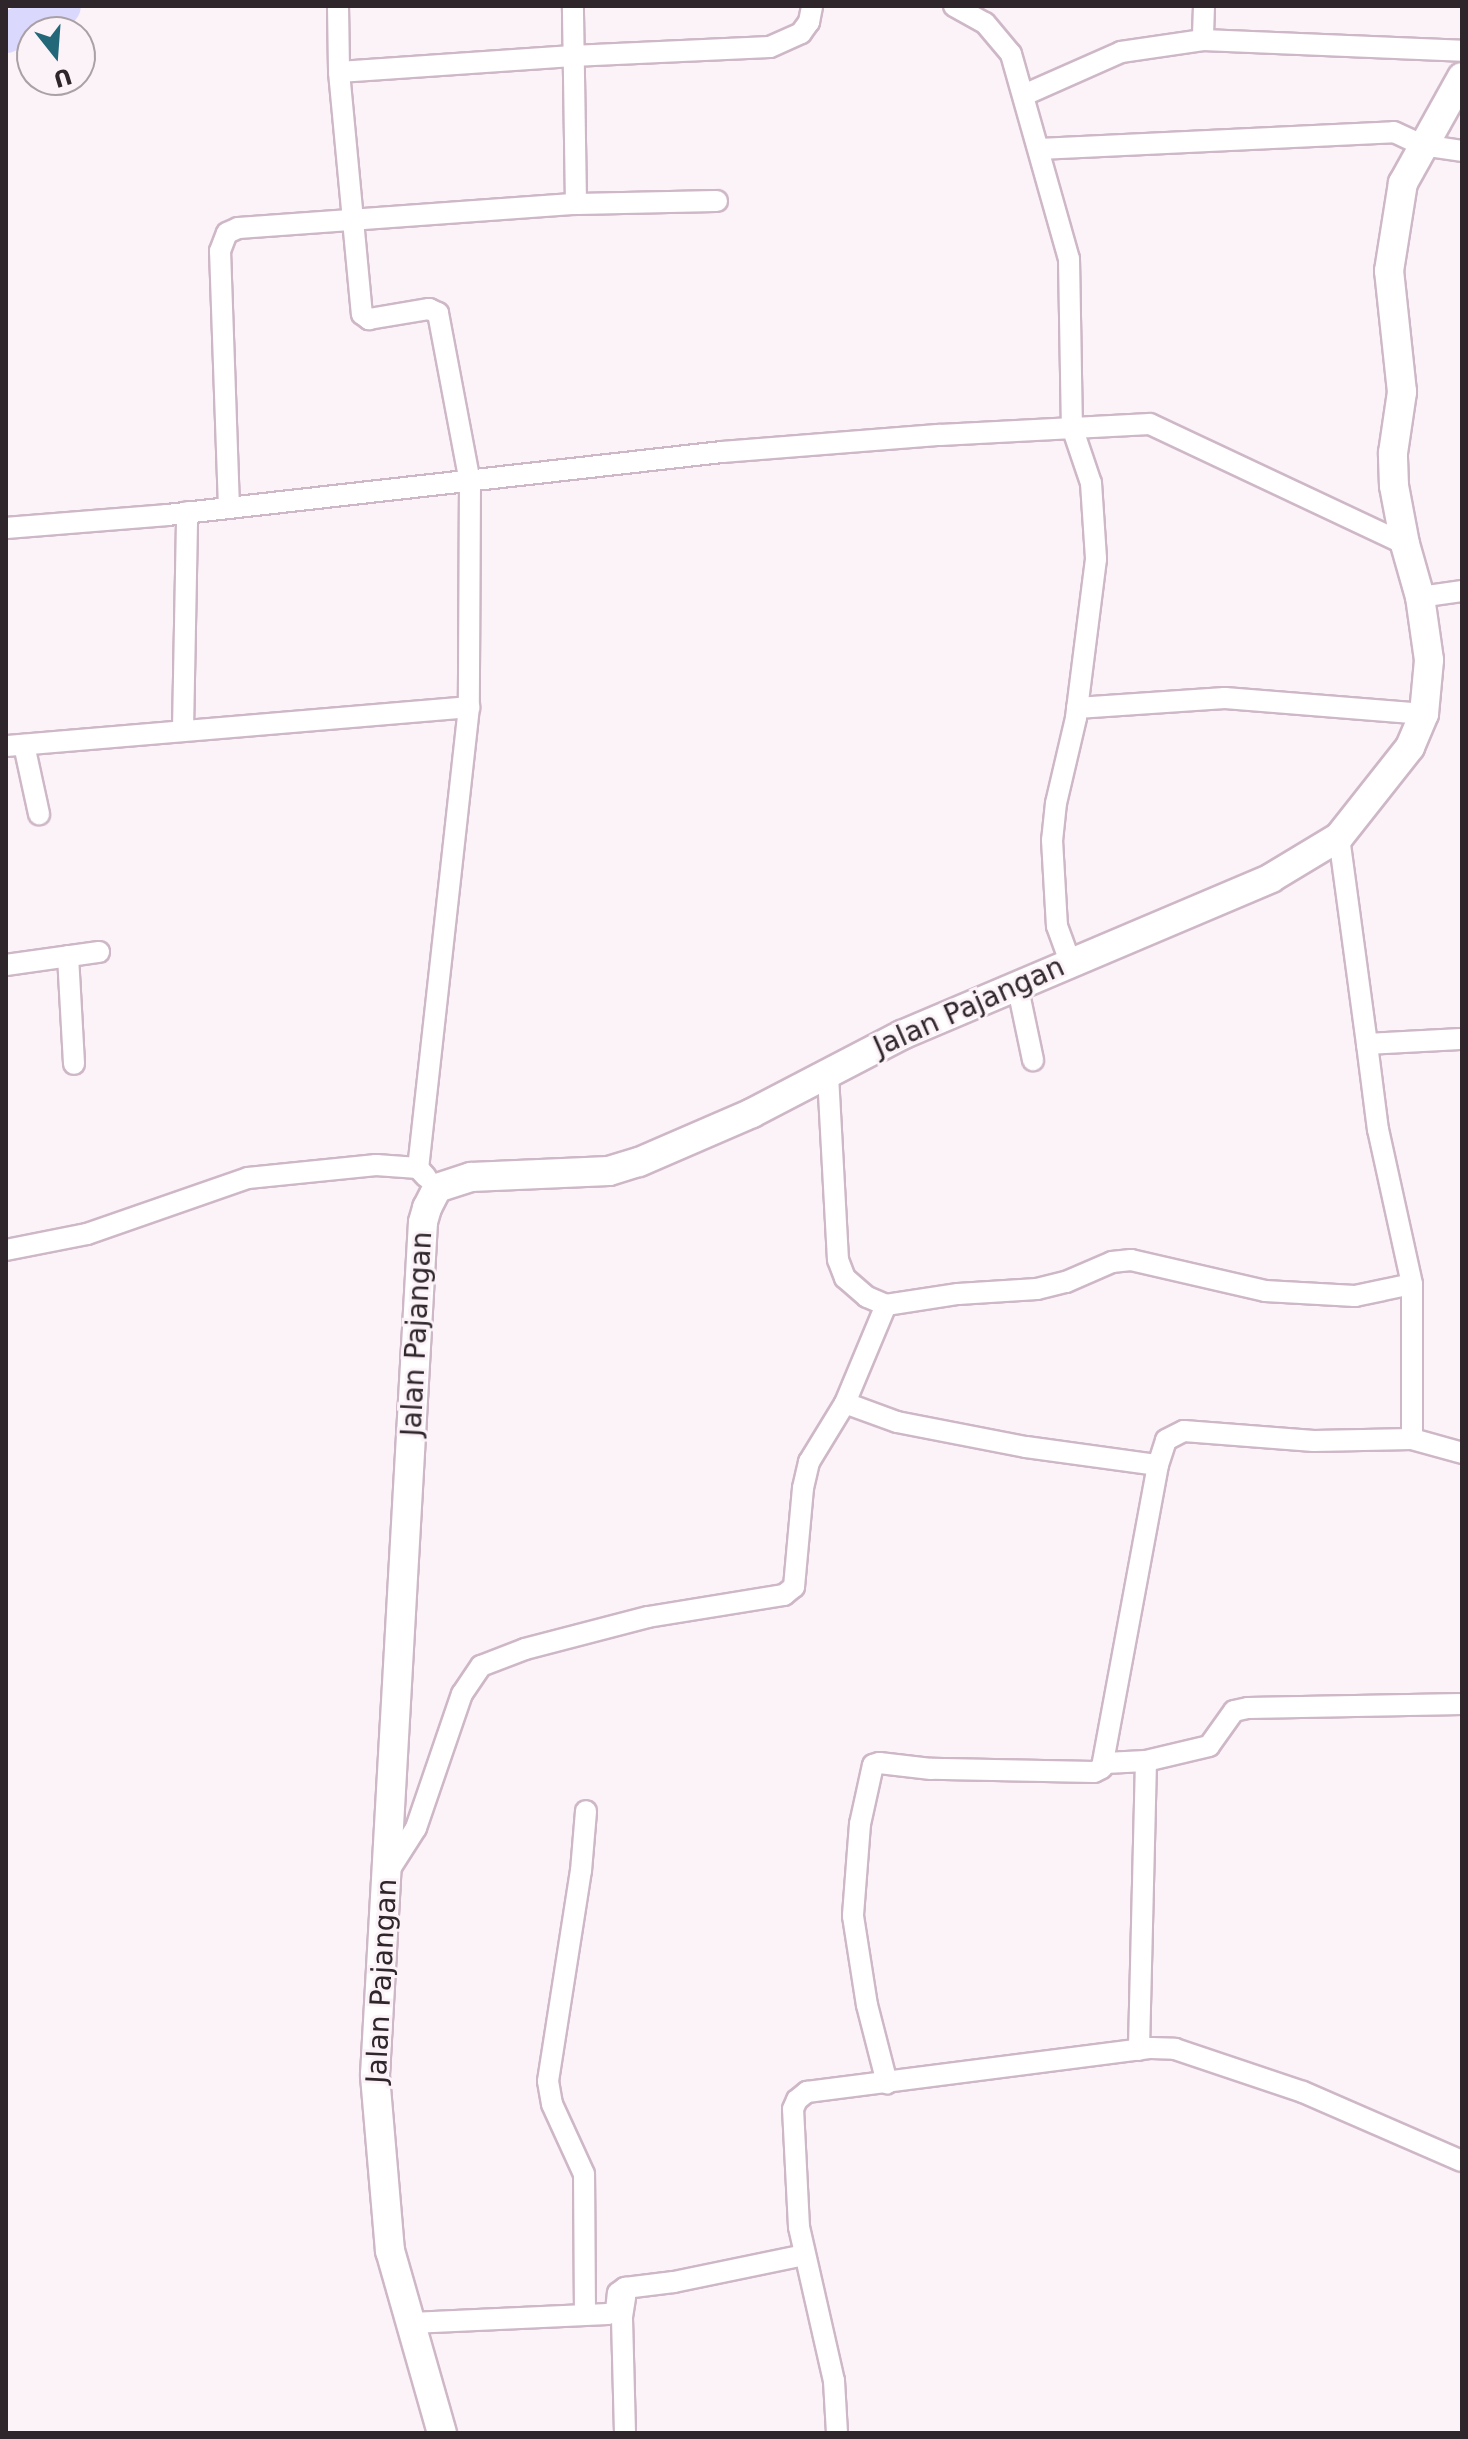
<!DOCTYPE html>
<html>
<head>
<meta charset="utf-8">
<style>
  body { margin:0 }
  #map { position:relative; width:1468px; height:2439px; overflow:hidden; background:#fcf3f9; font-family:"DejaVu Sans",sans-serif }
  div>[style] { position:absolute }
  .river>* { height:40px; margin:-20px; padding:0 20px; transform-origin:20px; border-radius:20px; background:#dbd8fd }
  .roads { filter:drop-shadow(2px 0 #ceb7c6) drop-shadow(-2px 0 #ceb7c6) drop-shadow(0 2px #ceb7c6) drop-shadow(0 -2px #ceb7c6) }
  .minor>* { height:20px; margin:-10px; padding:0 10px; transform-origin:10px; border-radius:10px; background:#fff }
  .secondary>* { height:28px; margin:-14px; padding:0 14px; transform-origin:14px; border-radius:14px; background:#fff }
  span { translate:-50% -50%; white-space:nowrap; text-align:center; line-height:1.15; -webkit-text-stroke:6px #fcf3f9; paint-order:stroke }
  .street-label { font-size:28px; color:#2f262c }
  .frame { position:absolute; inset:0; border:8px solid #2f262c; pointer-events:none }
  .north { position:absolute; left:16px; top:16px; width:80px; height:80px; box-sizing:border-box; background:#fcf3f9; border:2px solid #aaa1a7; border-radius:50%; rotate:163deg; font-size:22px; font-weight:700; line-height:32px; text-align:center; color:#2f262c }
  .north::after { content:''; display:block; margin:auto; width:28px; height:36px; background:#226878; clip-path:polygon(50% 0,100% 100%,50% 72%,0 100%) }
</style>
</head>
<body>
<div id="map">
  <div class="river">
    <div style="left:6px;top:33px;width:61px;rotate:-26.1deg"></div>
  </div>
  <div class="roads">
    <div class="minor">
      <div style="left:338px;top:6px;width:66px;rotate:89.1deg"></div>
      <div style="left:339px;top:72px;width:243px;rotate:84.6deg"></div>
      <div style="left:362px;top:314px;width:9px;rotate:36deg"></div>
      <div style="left:369px;top:319px;width:61px;rotate:-9.5deg"></div>
      <div style="left:429px;top:309px;width:10px;rotate:24deg"></div>
      <div style="left:438px;top:313px;width:172px;rotate:79.3deg"></div>
      <div style="left:470px;top:482px;width:225px;rotate:90.3deg"></div>
      <div style="left:469px;top:707px;width:464px;rotate:96.3deg"></div>
      <div style="left:954px;top:6px;width:35px;rotate:29deg"></div>
      <div style="left:985px;top:23px;width:40px;rotate:50deg"></div>
      <div style="left:1011px;top:54px;width:213px;rotate:74.2deg"></div>
      <div style="left:1069px;top:259px;width:168px;rotate:89deg"></div>
      <div style="left:1072px;top:427px;width:59px;rotate:71.3deg"></div>
      <div style="left:1091px;top:483px;width:76px;rotate:86.2deg"></div>
      <div style="left:1096px;top:559px;width:160px;rotate:97.2deg"></div>
      <div style="left:1076px;top:718px;width:87px;rotate:103.2deg"></div>
      <div style="left:1056px;top:803px;width:37px;rotate:96deg"></div>
      <div style="left:1052px;top:840px;width:86px;rotate:86.7deg"></div>
      <div style="left:1057px;top:926px;width:37px;rotate:70deg"></div>
      <div style="left:1204px;top:6px;width:34px;rotate:92deg"></div>
      <div style="left:1203px;top:40px;width:259px;rotate:2.4deg"></div>
      <div style="left:339px;top:72px;width:234px;rotate:-3.9deg"></div>
      <div style="left:572px;top:56px;width:198px;rotate:-2.6deg"></div>
      <div style="left:770px;top:47px;width:34px;rotate:-24deg"></div>
      <div style="left:801px;top:33px;width:14px;rotate:-54deg"></div>
      <div style="left:809px;top:22px;width:16px;rotate:-79deg"></div>
      <div style="left:1024px;top:95px;width:106px;rotate:-23.9deg"></div>
      <div style="left:1121px;top:52px;width:83px;rotate:-8.3deg"></div>
      <div style="left:1039px;top:149px;width:355px;rotate:-2.7deg"></div>
      <div style="left:1394px;top:132px;width:31px;rotate:25deg"></div>
      <div style="left:1422px;top:145px;width:40px;rotate:8.5deg"></div>
      <div style="left:576px;top:204px;width:141px;rotate:-1.2deg"></div>
      <div style="left:229px;top:508px;width:257px;rotate:-92deg"></div>
      <div style="left:220px;top:251px;width:19px;rotate:-69deg"></div>
      <div style="left:227px;top:233px;width:12px;rotate:-24deg"></div>
      <div style="left:238px;top:228px;width:339px;rotate:-4.1deg"></div>
      <div style="left:576px;top:204px;width:198px;rotate:-90.9deg"></div>
      <div style="left:6px;top:528px;width:162px;rotate:-4.6deg"></div>
      <div style="left:167px;top:515px;width:559px;rotate:-6.48deg"></div>
      <div style="left:722px;top:452px;width:219px;rotate:-4.5deg"></div>
      <div style="left:940px;top:435px;width:210px;rotate:-3deg"></div>
      <div style="left:1150px;top:424px;width:282px;rotate:25.2deg"></div>
      <div style="left:1420px;top:597px;width:42px;rotate:-8.1deg"></div>
      <div style="left:1077px;top:708px;width:148px;rotate:-3.9deg"></div>
      <div style="left:1225px;top:698px;width:200px;rotate:4.6deg"></div>
      <div style="left:183px;top:730px;width:218px;rotate:-88.9deg"></div>
      <div style="left:24px;top:745px;width:71px;rotate:77.7deg"></div>
      <div style="left:6px;top:746px;width:465px;rotate:-4.8deg"></div>
      <div style="left:1339px;top:837px;width:209px;rotate:82.3deg"></div>
      <div style="left:1367px;top:1044px;width:95px;rotate:-3deg"></div>
      <div style="left:68px;top:956px;width:108px;rotate:86.8deg"></div>
      <div style="left:6px;top:965px;width:94px;rotate:-8deg"></div>
      <div style="left:1017px;top:984px;width:78px;rotate:78.1deg"></div>
      <div style="left:6px;top:1250px;width:83px;rotate:-11.2deg"></div>
      <div style="left:87px;top:1234px;width:170px;rotate:-19.2deg"></div>
      <div style="left:248px;top:1178px;width:129px;rotate:-5.8deg"></div>
      <div style="left:376px;top:1165px;width:42px;rotate:4.1deg"></div>
      <div style="left:418px;top:1168px;width:12px;rotate:48deg"></div>
      <div style="left:886px;top:1305px;width:73px;rotate:-8.7deg"></div>
      <div style="left:958px;top:1294px;width:79px;rotate:-3.6deg"></div>
      <div style="left:1037px;top:1289px;width:30px;rotate:-14deg"></div>
      <div style="left:1066px;top:1282px;width:50px;rotate:-23.5deg"></div>
      <div style="left:1112px;top:1262px;width:19px;rotate:-6deg"></div>
      <div style="left:1131px;top:1260px;width:138px;rotate:13deg"></div>
      <div style="left:1265px;top:1291px;width:90px;rotate:3.2deg"></div>
      <div style="left:1355px;top:1296px;width:58px;rotate:-11.9deg"></div>
      <div style="left:845px;top:1403px;width:55px;rotate:20.1deg"></div>
      <div style="left:897px;top:1422px;width:131px;rotate:11deg"></div>
      <div style="left:1026px;top:1447px;width:133px;rotate:7.8deg"></div>
      <div style="left:1158px;top:1465px;width:308px;rotate:100.5deg"></div>
      <div style="left:1102px;top:1768px;width:9px;rotate:153deg"></div>
      <div style="left:1094px;top:1772px;width:163px;rotate:-178.9deg"></div>
      <div style="left:931px;top:1769px;width:52px;rotate:-173.4deg"></div>
      <div style="left:879px;top:1763px;width:6px;rotate:162deg"></div>
      <div style="left:873px;top:1765px;width:60px;rotate:102.4deg"></div>
      <div style="left:860px;top:1824px;width:92px;rotate:94.4deg"></div>
      <div style="left:853px;top:1916px;width:90px;rotate:81.1deg"></div>
      <div style="left:867px;top:2005px;width:81px;rotate:75.6deg"></div>
      <div style="left:1412px;top:1439px;width:52px;rotate:15.6deg"></div>
      <div style="left:1158px;top:1465px;width:26px;rotate:-72deg"></div>
      <div style="left:1166px;top:1440px;width:20px;rotate:-27deg"></div>
      <div style="left:1184px;top:1431px;width:130px;rotate:4.4deg"></div>
      <div style="left:1314px;top:1441px;width:98px;rotate:-1.2deg"></div>
      <div style="left:1412px;top:1439px;width:155px;rotate:-90deg"></div>
      <div style="left:1412px;top:1284px;width:158px;rotate:-102.4deg"></div>
      <div style="left:1378px;top:1130px;width:87px;rotate:-97.3deg"></div>
      <div style="left:1146px;top:1761px;width:65px;rotate:-13.4deg"></div>
      <div style="left:1209px;top:1746px;width:43px;rotate:-54.5deg"></div>
      <div style="left:1234px;top:1711px;width:14px;rotate:-12deg"></div>
      <div style="left:1248px;top:1708px;width:214px;rotate:-1.1deg"></div>
      <div style="left:1105px;top:1763px;width:41px;rotate:-2.8deg"></div>
      <div style="left:1146px;top:1761px;width:289px;rotate:91.4deg"></div>
      <div style="left:388px;top:1872px;width:52px;rotate:-57.5deg"></div>
      <div style="left:416px;top:1828px;width:142px;rotate:-71.1deg"></div>
      <div style="left:462px;top:1694px;width:34px;rotate:-56deg"></div>
      <div style="left:481px;top:1666px;width:47px;rotate:-21.1deg"></div>
      <div style="left:525px;top:1649px;width:127px;rotate:-14.6deg"></div>
      <div style="left:648px;top:1617px;width:138px;rotate:-9.2deg"></div>
      <div style="left:784px;top:1595px;width:13px;rotate:-39deg"></div>
      <div style="left:794px;top:1587px;width:99px;rotate:-84.8deg"></div>
      <div style="left:803px;top:1488px;width:27px;rotate:-77deg"></div>
      <div style="left:809px;top:1462px;width:69px;rotate:-58.6deg"></div>
      <div style="left:845px;top:1403px;width:106px;rotate:-67.3deg"></div>
      <div style="left:886px;top:1305px;width:21px;rotate:-157deg"></div>
      <div style="left:867px;top:1297px;width:29px;rotate:-139deg"></div>
      <div style="left:845px;top:1278px;width:19px;rotate:-111deg"></div>
      <div style="left:838px;top:1260px;width:187px;rotate:-93.1deg"></div>
      <div style="left:585px;top:2313px;width:139px;rotate:-90.4deg"></div>
      <div style="left:584px;top:2174px;width:77px;rotate:-114.6deg"></div>
      <div style="left:552px;top:2104px;width:23px;rotate:-100deg"></div>
      <div style="left:548px;top:2081px;width:213px;rotate:-81.1deg"></div>
      <div style="left:581px;top:1871px;width:60px;rotate:-85.2deg"></div>
      <div style="left:411px;top:2323px;width:197px;rotate:-2.6deg"></div>
      <div style="left:608px;top:2314px;width:9px;rotate:-21deg"></div>
      <div style="left:616px;top:2311px;width:18px;rotate:-84deg"></div>
      <div style="left:618px;top:2293px;width:9px;rotate:-36deg"></div>
      <div style="left:625px;top:2288px;width:49px;rotate:-7deg"></div>
      <div style="left:674px;top:2282px;width:133px;rotate:-11.7deg"></div>
      <div style="left:625px;top:2433px;width:116px;rotate:-91.5deg"></div>
      <div style="left:622px;top:2317px;width:20px;rotate:-81deg"></div>
      <div style="left:837px;top:2433px;width:52px;rotate:-93.3deg"></div>
      <div style="left:834px;top:2381px;width:158px;rotate:-102.8deg"></div>
      <div style="left:799px;top:2227px;width:118px;rotate:-92.9deg"></div>
      <div style="left:793px;top:2109px;width:10px;rotate:-66deg"></div>
      <div style="left:797px;top:2100px;width:13px;rotate:-39deg"></div>
      <div style="left:807px;top:2092px;width:347px;rotate:-7.3deg"></div>
      <div style="left:1151px;top:2048px;width:24px;rotate:2deg"></div>
      <div style="left:1175px;top:2049px;width:135px;rotate:18.6deg"></div>
      <div style="left:1303px;top:2092px;width:173px;rotate:23.5deg"></div>
    </div>
    <div class="secondary">
      <div style="left:442px;top:2433px;width:189px;rotate:-105.9deg"></div>
      <div style="left:390px;top:2251px;width:177px;rotate:-94.9deg"></div>
      <div style="left:375px;top:2075px;width:854px;rotate:-86.78deg"></div>
      <div style="left:423px;top:1222px;width:15px;rotate:-74deg"></div>
      <div style="left:427px;top:1208px;width:22px;rotate:-63deg"></div>
      <div style="left:437px;top:1188px;width:36px;rotate:-18deg"></div>
      <div style="left:471px;top:1177px;width:138px;rotate:-2.5deg"></div>
      <div style="left:609px;top:1171px;width:31px;rotate:-17deg"></div>
      <div style="left:639px;top:1162px;width:123px;rotate:-23.4deg"></div>
      <div style="left:752px;top:1113px;width:169px;rotate:-27.5deg"></div>
      <div style="left:902px;top:1035px;width:401px;rotate:-23deg"></div>
      <div style="left:1271px;top:878px;width:79px;rotate:-31.1deg"></div>
      <div style="left:1339px;top:837px;width:115px;rotate:-51.7deg"></div>
      <div style="left:1410px;top:747px;width:36px;rotate:-67deg"></div>
      <div style="left:1424px;top:714px;width:54px;rotate:-84.7deg"></div>
      <div style="left:1429px;top:660px;width:64px;rotate:-98.1deg"></div>
      <div style="left:1420px;top:597px;width:55px;rotate:-105.8deg"></div>
      <div style="left:1405px;top:544px;width:59px;rotate:-100.7deg"></div>
      <div style="left:1394px;top:486px;width:33px;rotate:-92deg"></div>
      <div style="left:1393px;top:453px;width:62px;rotate:-81.6deg"></div>
      <div style="left:1402px;top:392px;width:122px;rotate:-96.1deg"></div>
      <div style="left:1389px;top:271px;width:89px;rotate:-81deg"></div>
      <div style="left:1403px;top:183px;width:121px;rotate:-60.9deg"></div>
    </div>
  </div>
  <div class="street-label">
    <span style="left:969px;top:1007px;rotate:-24deg">Jalan Pajangan</span>
    <span style="left:417px;top:1334px;rotate:-87deg">Jalan Pajangan</span>
    <span style="left:382px;top:1981px;rotate:-87deg">Jalan Pajangan</span>
  </div>
  <div class="frame"></div>
  <div class="north">U</div>
</div>
</body>
</html>
